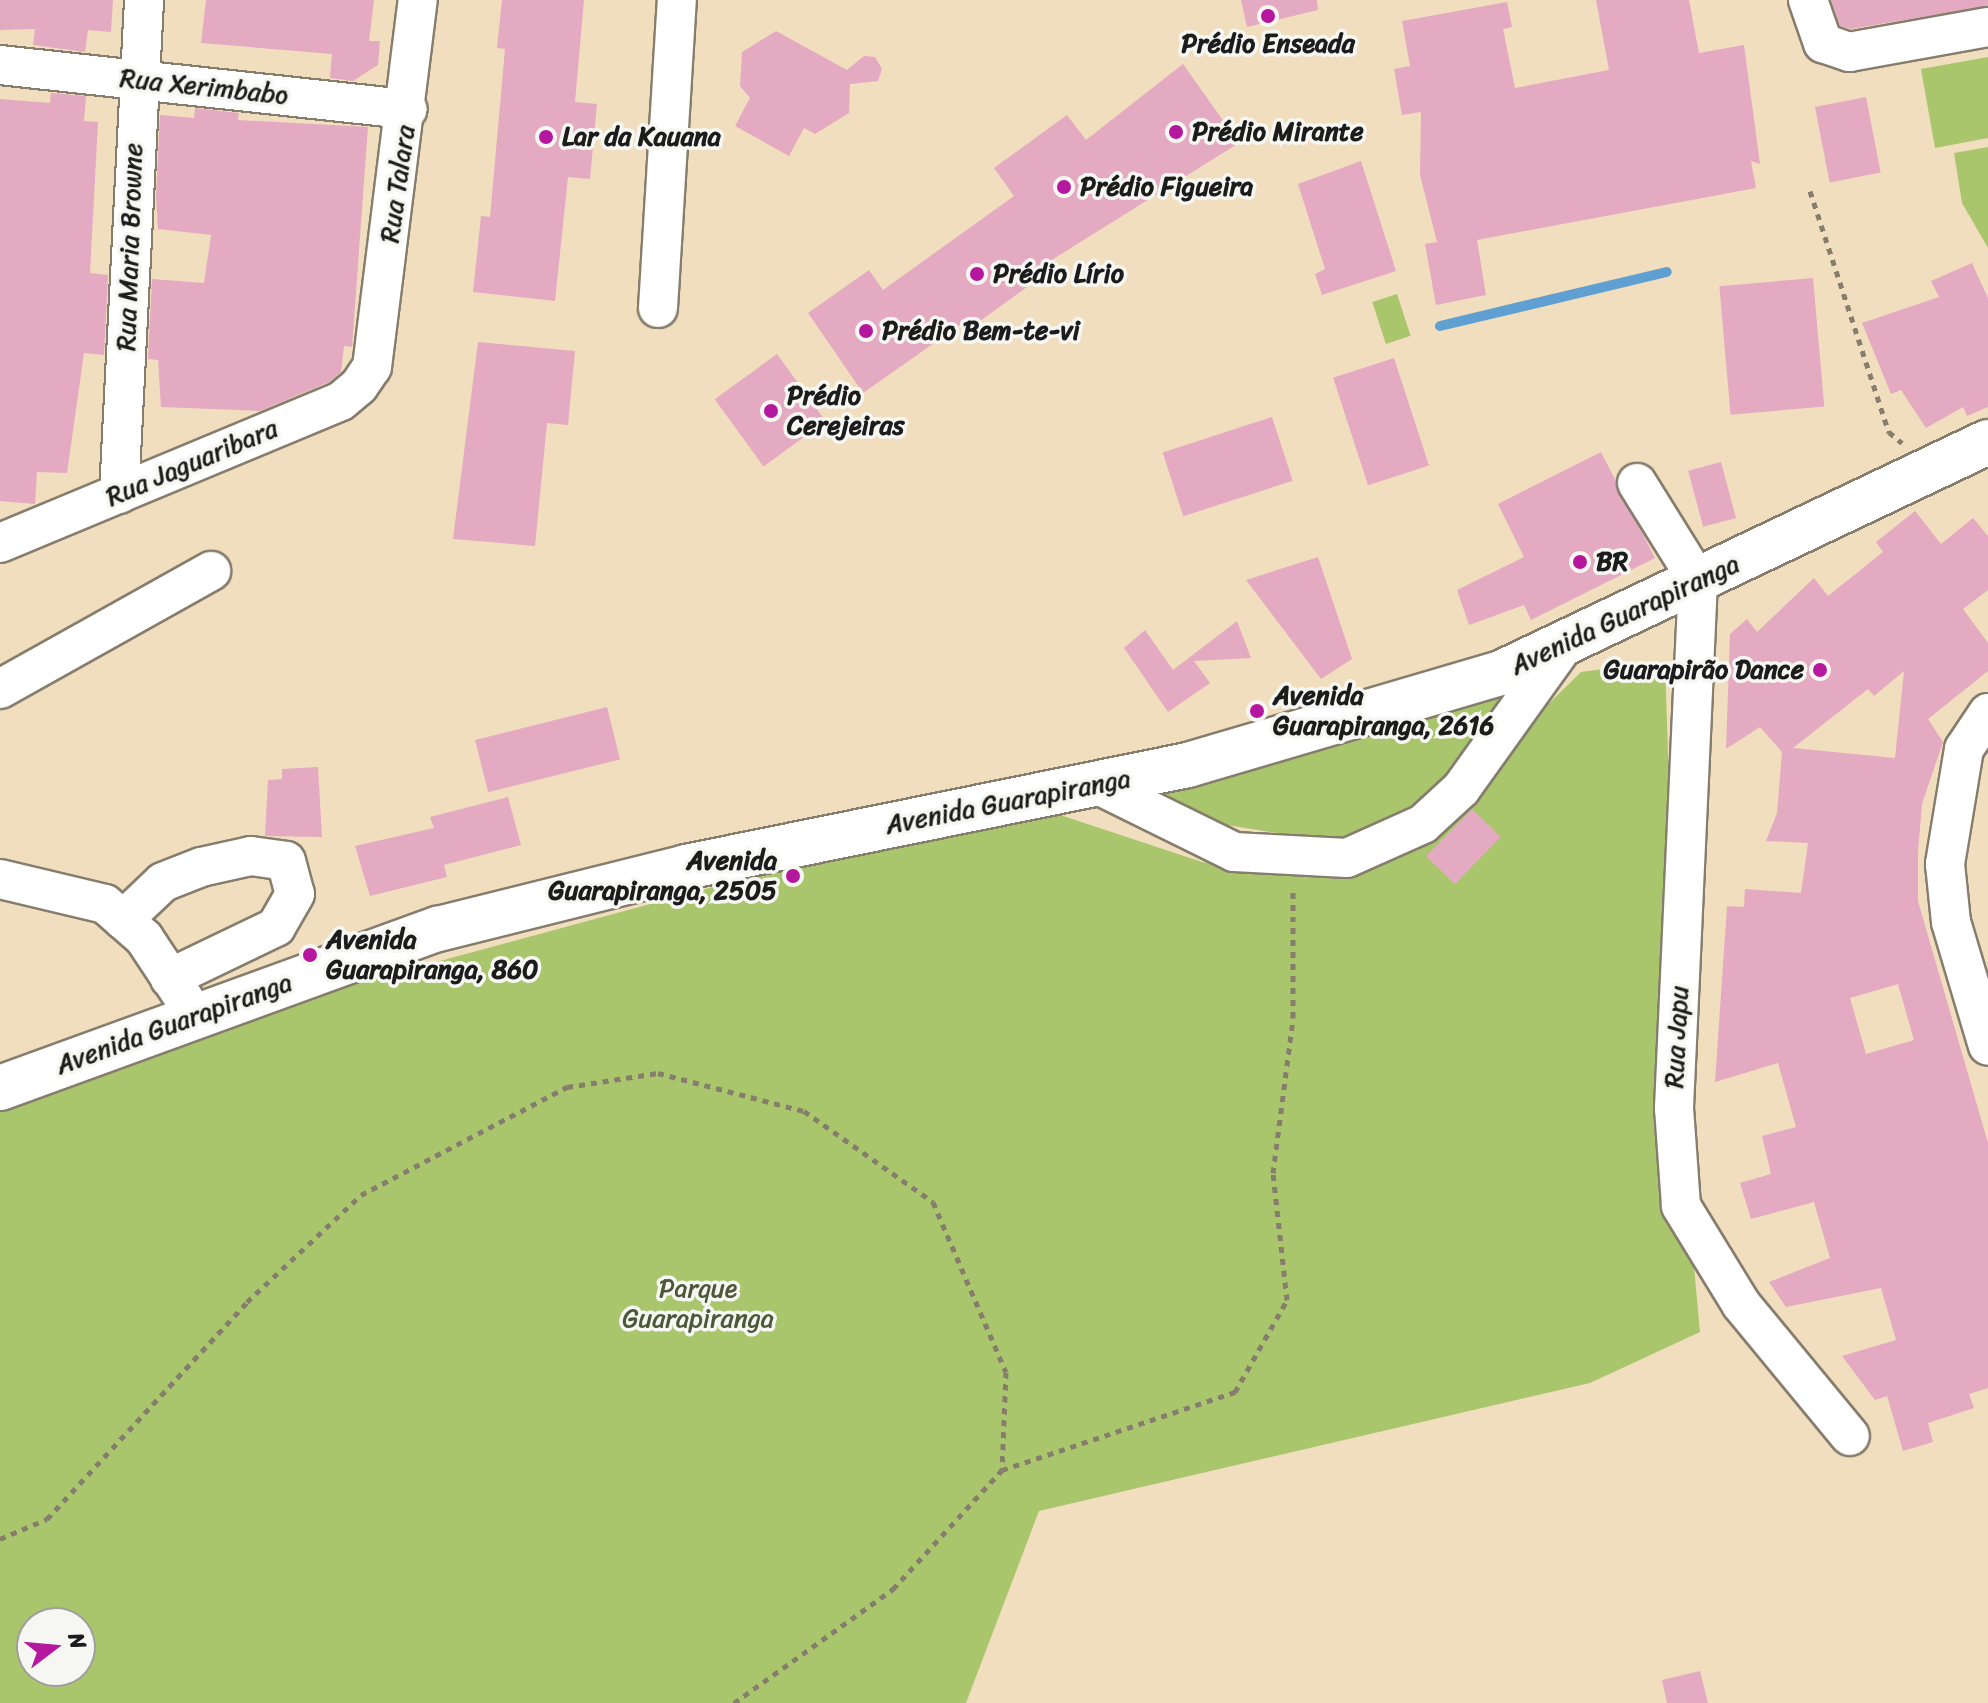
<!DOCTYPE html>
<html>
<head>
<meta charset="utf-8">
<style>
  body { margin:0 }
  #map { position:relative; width:1988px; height:1703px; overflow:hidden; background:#f1debe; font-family:Sriracha,sans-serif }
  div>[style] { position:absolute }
  .green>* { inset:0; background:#aac66d; transform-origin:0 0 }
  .stream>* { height:10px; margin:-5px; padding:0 5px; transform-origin:5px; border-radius:5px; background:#5f9fd2 }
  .building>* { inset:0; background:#e4aac1; transform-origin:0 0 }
  .path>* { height:5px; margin-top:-2.5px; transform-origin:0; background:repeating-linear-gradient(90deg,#867d6d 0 6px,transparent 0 12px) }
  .roads { filter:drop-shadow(2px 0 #867d6d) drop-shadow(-2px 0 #867d6d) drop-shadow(0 2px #867d6d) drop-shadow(0 -2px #867d6d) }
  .minor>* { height:38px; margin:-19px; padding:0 19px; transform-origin:19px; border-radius:19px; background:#fff }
  .major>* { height:44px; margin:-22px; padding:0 22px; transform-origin:22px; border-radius:22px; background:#fff }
  .dots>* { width:22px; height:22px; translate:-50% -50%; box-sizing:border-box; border:4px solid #f6f6f2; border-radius:50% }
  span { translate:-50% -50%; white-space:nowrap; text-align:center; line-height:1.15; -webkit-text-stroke:7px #f6f6f2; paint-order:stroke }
  .poi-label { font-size:26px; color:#1c1c1c; font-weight:700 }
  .left { translate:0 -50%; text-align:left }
  .right { translate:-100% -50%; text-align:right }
  .street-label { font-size:26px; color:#1c1c1c }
  .park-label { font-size:26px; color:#4e5838 }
  .north { position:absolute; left:16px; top:1607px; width:80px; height:80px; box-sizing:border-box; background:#f6f6f2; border:2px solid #9f9f9c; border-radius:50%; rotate:74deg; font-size:22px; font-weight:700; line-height:32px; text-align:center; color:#1c1c1c }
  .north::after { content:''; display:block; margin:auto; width:28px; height:36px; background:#b5179e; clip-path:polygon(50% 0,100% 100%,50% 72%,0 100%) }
</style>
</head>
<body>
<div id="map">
  <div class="green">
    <div style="clip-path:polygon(1988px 57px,1988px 138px,1935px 148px,1921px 69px)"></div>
    <div style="clip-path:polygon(1988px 147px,1988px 248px,1962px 203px,1954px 153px)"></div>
    <div style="left:1397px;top:294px;width:44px;height:26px;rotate:72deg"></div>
    <div style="clip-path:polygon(evenodd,1665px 661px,1680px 1114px,1700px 1332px,1590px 1383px,1039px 1511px,966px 1703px,0 1703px,0 1097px,199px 1026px,1024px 803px,1202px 862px,1336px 879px,1405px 855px,1439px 832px,1486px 789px,1529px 723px,1581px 672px,1665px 661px,32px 1623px,80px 1623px,80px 1671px,32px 1671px,32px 1623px)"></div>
    <div style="clip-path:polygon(1527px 673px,1440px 799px,1339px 843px,1196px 820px,1142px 792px)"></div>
  </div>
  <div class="stream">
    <div style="left:1440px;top:326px;width:233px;rotate:-13.4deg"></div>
  </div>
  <div class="building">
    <div style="clip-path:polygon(0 0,113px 0,111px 32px,88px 30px,85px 52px,33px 45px,35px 29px,0 30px)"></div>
    <div style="clip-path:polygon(206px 0,374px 0,369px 41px,380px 41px,378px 65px,353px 81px,330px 78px,332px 54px,201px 43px)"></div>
    <div style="clip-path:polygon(502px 0,584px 0,575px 102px,597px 104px,590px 179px,568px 177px,555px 301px,473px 292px,481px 216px,490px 217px,505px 49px,497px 48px)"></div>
    <div style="clip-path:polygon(1241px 0,1317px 0,1318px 10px,1247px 27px)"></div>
    <div style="clip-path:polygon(1596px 0,1689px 0,1699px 53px,1744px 45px,1760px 164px,1751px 161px,1756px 188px,1477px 240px,1486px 295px,1436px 305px,1425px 244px,1437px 242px,1420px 175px,1421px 112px,1402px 115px,1394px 69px,1410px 66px,1402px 21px,1507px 2px,1512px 27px,1503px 29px,1515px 88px,1609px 70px)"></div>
    <div style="clip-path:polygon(1831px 0,1988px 0,1988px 6px,1851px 29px,1840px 26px)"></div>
    <div style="clip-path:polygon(776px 31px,847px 70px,864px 56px,875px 57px,882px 69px,878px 81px,850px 84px,849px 113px,815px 134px,804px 128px,789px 156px,735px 126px,750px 98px,740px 86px,742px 52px)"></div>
    <div style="clip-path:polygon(1183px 64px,1239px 143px,1026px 276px,1031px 284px,969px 329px,964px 322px,863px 393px,808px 313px,869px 270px,883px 290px,1014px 196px,994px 168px,1067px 115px,1086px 140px)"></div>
    <div style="clip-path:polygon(51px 93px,86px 96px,84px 121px,98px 122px,90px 273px,108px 275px,104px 355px,84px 353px,67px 473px,37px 472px,35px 504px,0 501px,0 99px,50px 103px)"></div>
    <div style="left:1866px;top:97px;width:77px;height:52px;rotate:79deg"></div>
    <div style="clip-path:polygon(195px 108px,239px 113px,238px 120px,368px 127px,352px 347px,344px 346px,341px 372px,329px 382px,260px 411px,161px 407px,158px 360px,148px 359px,152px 279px,204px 283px,211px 235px,158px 229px,156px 196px,160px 115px,194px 118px)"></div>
    <div style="clip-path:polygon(1361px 161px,1396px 271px,1322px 295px,1315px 274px,1325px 269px,1298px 184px)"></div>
    <div style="clip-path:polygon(1972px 263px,1988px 298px,1988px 407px,1967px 416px,1963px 407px,1926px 428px,1901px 390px,1891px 394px,1862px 323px,1939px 297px,1931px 281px)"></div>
    <div style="left:1813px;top:278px;width:129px;height:94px;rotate:85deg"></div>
    <div style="clip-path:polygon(478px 342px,575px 351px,568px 425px,547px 423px,535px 546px,453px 539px)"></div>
    <div style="left:777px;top:354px;width:83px;height:77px;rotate:54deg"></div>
    <div style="left:1394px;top:358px;width:113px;height:64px;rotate:72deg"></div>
    <div style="left:1272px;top:417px;width:67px;height:115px;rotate:72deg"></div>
    <div style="clip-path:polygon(1601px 452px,1655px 558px,1531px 620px,1524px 605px,1469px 625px,1457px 590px,1524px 557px,1498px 504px)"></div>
    <div style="left:1721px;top:462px;width:58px;height:34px;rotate:75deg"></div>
    <div style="clip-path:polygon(evenodd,1915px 511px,1941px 544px,1973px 518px,1988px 536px,1988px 590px,1963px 609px,1988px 643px,1988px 671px,1928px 719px,1943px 742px,1922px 804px,1918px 852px,1918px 901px,1988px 1143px,1988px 1388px,1969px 1394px,1974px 1408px,1928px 1423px,1933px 1442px,1903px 1451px,1887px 1396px,1875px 1400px,1842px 1356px,1896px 1340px,1881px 1288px,1786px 1307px,1769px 1282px,1830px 1258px,1814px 1202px,1751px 1219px,1740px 1183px,1771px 1174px,1762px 1136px,1796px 1127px,1778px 1063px,1715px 1082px,1727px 906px,1744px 907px,1745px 889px,1801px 893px,1808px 843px,1766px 841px,1777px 813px,1782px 752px,1760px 727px,1726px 749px,1730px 634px,1747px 619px,1757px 632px,1814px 578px,1828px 596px,1883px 552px,1876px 542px,1915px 511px,1904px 671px,1895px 758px,1793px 748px,1868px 689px,1874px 696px,1904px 671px,1915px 511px,1898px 984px,1914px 1040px,1866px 1054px,1850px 998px,1898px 984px)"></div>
    <div style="clip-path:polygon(1318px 557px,1352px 659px,1321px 679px,1246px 580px)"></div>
    <div style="clip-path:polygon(1237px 621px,1251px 658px,1194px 661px,1210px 683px,1168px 712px,1124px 648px,1145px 630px,1173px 670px)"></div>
    <div style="left:607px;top:707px;width:54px;height:136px;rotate:76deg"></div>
    <div style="clip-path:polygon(318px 767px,322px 837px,265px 836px,268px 780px,282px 779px,282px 769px)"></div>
    <div style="clip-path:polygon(508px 797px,521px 845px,444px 865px,447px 877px,370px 896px,355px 846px,434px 828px,430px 817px)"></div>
    <div style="left:1472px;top:809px;width:40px;height:66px;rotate:44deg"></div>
    <div style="clip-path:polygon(1700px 1671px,1708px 1703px,1667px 1703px,1662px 1680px)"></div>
  </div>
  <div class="path">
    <div style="left:1810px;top:191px;width:254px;rotate:71.9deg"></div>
    <div style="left:1889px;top:432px;width:17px;rotate:40deg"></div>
    <div style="left:0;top:1539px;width:51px;rotate:-23.1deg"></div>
    <div style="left:47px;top:1519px;width:295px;rotate:-47.3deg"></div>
    <div style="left:247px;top:1302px;width:156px;rotate:-43.2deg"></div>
    <div style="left:361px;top:1195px;width:233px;rotate:-27.7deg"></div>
    <div style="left:567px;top:1087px;width:92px;rotate:-8.7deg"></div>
    <div style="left:658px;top:1073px;width:151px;rotate:14.6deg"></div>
    <div style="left:804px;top:1111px;width:158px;rotate:35.2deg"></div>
    <div style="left:933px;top:1202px;width:185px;rotate:66.8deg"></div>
    <div style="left:1006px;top:1372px;width:98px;rotate:92.3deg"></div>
    <div style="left:734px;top:1703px;width:196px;rotate:-35.6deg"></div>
    <div style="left:893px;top:1589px;width:161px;rotate:-47.5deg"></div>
    <div style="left:1002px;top:1470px;width:246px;rotate:-18.5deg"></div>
    <div style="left:1235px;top:1392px;width:106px;rotate:-60.5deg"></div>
    <div style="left:1287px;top:1300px;width:128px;rotate:-96.3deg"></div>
    <div style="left:1273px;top:1173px;width:156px;rotate:-82.6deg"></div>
    <div style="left:1293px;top:1018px;width:130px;rotate:-90deg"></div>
  </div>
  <div class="roads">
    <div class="minor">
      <div style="left:1808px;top:0;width:46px;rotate:70.8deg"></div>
      <div style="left:1823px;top:43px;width:28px;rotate:19deg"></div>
      <div style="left:1849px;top:52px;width:141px;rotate:-10.2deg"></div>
      <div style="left:0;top:65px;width:410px;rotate:6.2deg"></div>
      <div style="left:658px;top:308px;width:309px;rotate:-86.5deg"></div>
      <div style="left:1637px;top:483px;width:115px;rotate:58.1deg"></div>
      <div style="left:1698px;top:581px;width:528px;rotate:92.61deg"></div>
      <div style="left:1674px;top:1108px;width:98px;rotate:85.9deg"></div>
      <div style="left:1681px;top:1206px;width:115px;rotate:58.5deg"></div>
      <div style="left:1741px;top:1304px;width:171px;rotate:50.5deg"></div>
      <div style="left:119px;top:494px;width:495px;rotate:-87.1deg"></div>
      <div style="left:0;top:543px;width:369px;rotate:-22.6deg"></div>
      <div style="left:341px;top:401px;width:23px;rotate:-40deg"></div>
      <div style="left:359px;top:386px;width:23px;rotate:-56deg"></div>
      <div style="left:372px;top:367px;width:370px;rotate:-82.9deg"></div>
      <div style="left:0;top:689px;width:242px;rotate:-29.2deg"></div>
      <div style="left:1988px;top:713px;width:43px;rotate:123.7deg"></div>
      <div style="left:1964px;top:749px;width:117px;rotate:99.4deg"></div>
      <div style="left:1945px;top:864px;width:58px;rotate:84.1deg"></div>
      <div style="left:1951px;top:922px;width:129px;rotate:73.4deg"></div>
      <div style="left:1098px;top:785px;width:152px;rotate:26.2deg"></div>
      <div style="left:1234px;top:852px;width:113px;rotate:3deg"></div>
      <div style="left:1347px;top:858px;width:83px;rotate:-24.1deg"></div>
      <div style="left:1423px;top:824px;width:52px;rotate:-42.6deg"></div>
      <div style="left:1461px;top:789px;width:173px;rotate:-54.4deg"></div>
      <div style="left:0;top:879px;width:108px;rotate:13.4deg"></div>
      <div style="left:105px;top:904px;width:52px;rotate:41.1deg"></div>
      <div style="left:144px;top:938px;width:74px;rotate:56.5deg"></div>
      <div style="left:123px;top:920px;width:55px;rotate:-43.5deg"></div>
      <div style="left:163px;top:882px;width:41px;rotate:-21.5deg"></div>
      <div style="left:201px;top:867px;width:51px;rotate:-12.4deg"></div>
      <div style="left:251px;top:856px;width:35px;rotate:8deg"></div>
      <div style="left:286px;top:861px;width:34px;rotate:75deg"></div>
      <div style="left:295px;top:894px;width:38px;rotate:120deg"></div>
      <div style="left:276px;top:927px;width:118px;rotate:154.3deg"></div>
    </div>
    <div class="major">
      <div style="left:0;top:1088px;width:466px;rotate:-20deg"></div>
      <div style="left:438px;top:929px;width:256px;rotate:-14deg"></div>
      <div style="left:686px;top:867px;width:512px;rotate:-11.49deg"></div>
      <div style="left:1188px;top:765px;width:326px;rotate:-16.4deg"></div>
      <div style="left:1501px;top:673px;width:539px;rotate:-25.38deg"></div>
    </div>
  </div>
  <div class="dots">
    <div style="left:1268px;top:16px;background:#b5179e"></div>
    <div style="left:1176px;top:132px;background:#b5179e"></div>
    <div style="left:546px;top:137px;background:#b5179e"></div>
    <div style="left:1064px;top:187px;background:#b5179e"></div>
    <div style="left:977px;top:274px;background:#b5179e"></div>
    <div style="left:866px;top:331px;background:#b5179e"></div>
    <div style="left:771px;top:411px;background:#b5179e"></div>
    <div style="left:1580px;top:562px;background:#b5179e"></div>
    <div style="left:1820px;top:670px;background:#b5179e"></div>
    <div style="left:1257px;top:711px;background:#b5179e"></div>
    <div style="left:793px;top:876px;background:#b5179e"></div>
    <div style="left:310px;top:955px;background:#b5179e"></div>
  </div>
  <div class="poi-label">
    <span style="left:1268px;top:44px">Prédio Enseada</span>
    <span class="left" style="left:1192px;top:132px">Prédio Mirante</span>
    <span class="left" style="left:562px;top:137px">Lar da Kauana</span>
    <span class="left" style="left:1080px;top:187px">Prédio Figueira</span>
    <span class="left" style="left:993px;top:274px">Prédio Lírio</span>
    <span class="left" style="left:882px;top:331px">Prédio Bem-te-vi</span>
    <span class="left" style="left:787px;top:411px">Prédio<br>Cerejeiras</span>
    <span class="left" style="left:1596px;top:562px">BR</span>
    <span class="right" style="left:1804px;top:670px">Guarapirão Dance</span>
    <span class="left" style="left:1273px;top:711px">Avenida<br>Guarapiranga, 2616</span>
    <span class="right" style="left:777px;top:876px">Avenida<br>Guarapiranga, 2505</span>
    <span class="left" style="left:326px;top:955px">Avenida<br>Guarapiranga, 860</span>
  </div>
  <div class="street-label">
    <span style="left:204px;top:87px;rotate:6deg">Rua Xerimbabo</span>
    <span style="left:398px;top:184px;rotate:-82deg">Rua Talara</span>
    <span style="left:130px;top:247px;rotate:-88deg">Rua Maria Browne</span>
    <span style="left:192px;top:463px;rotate:-23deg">Rua Jaguaribara</span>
    <span style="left:1625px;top:615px;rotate:-25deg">Avenida Guarapiranga</span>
    <span style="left:1008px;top:802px;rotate:-11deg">Avenida Guarapiranga</span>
    <span style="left:174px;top:1024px;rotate:-20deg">Avenida Guarapiranga</span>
    <span style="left:1677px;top:1037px;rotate:-87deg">Rua Japu</span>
  </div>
  <div class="park-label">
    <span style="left:698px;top:1304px">Parque<br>Guarapiranga</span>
  </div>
  <div class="north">N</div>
</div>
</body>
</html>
